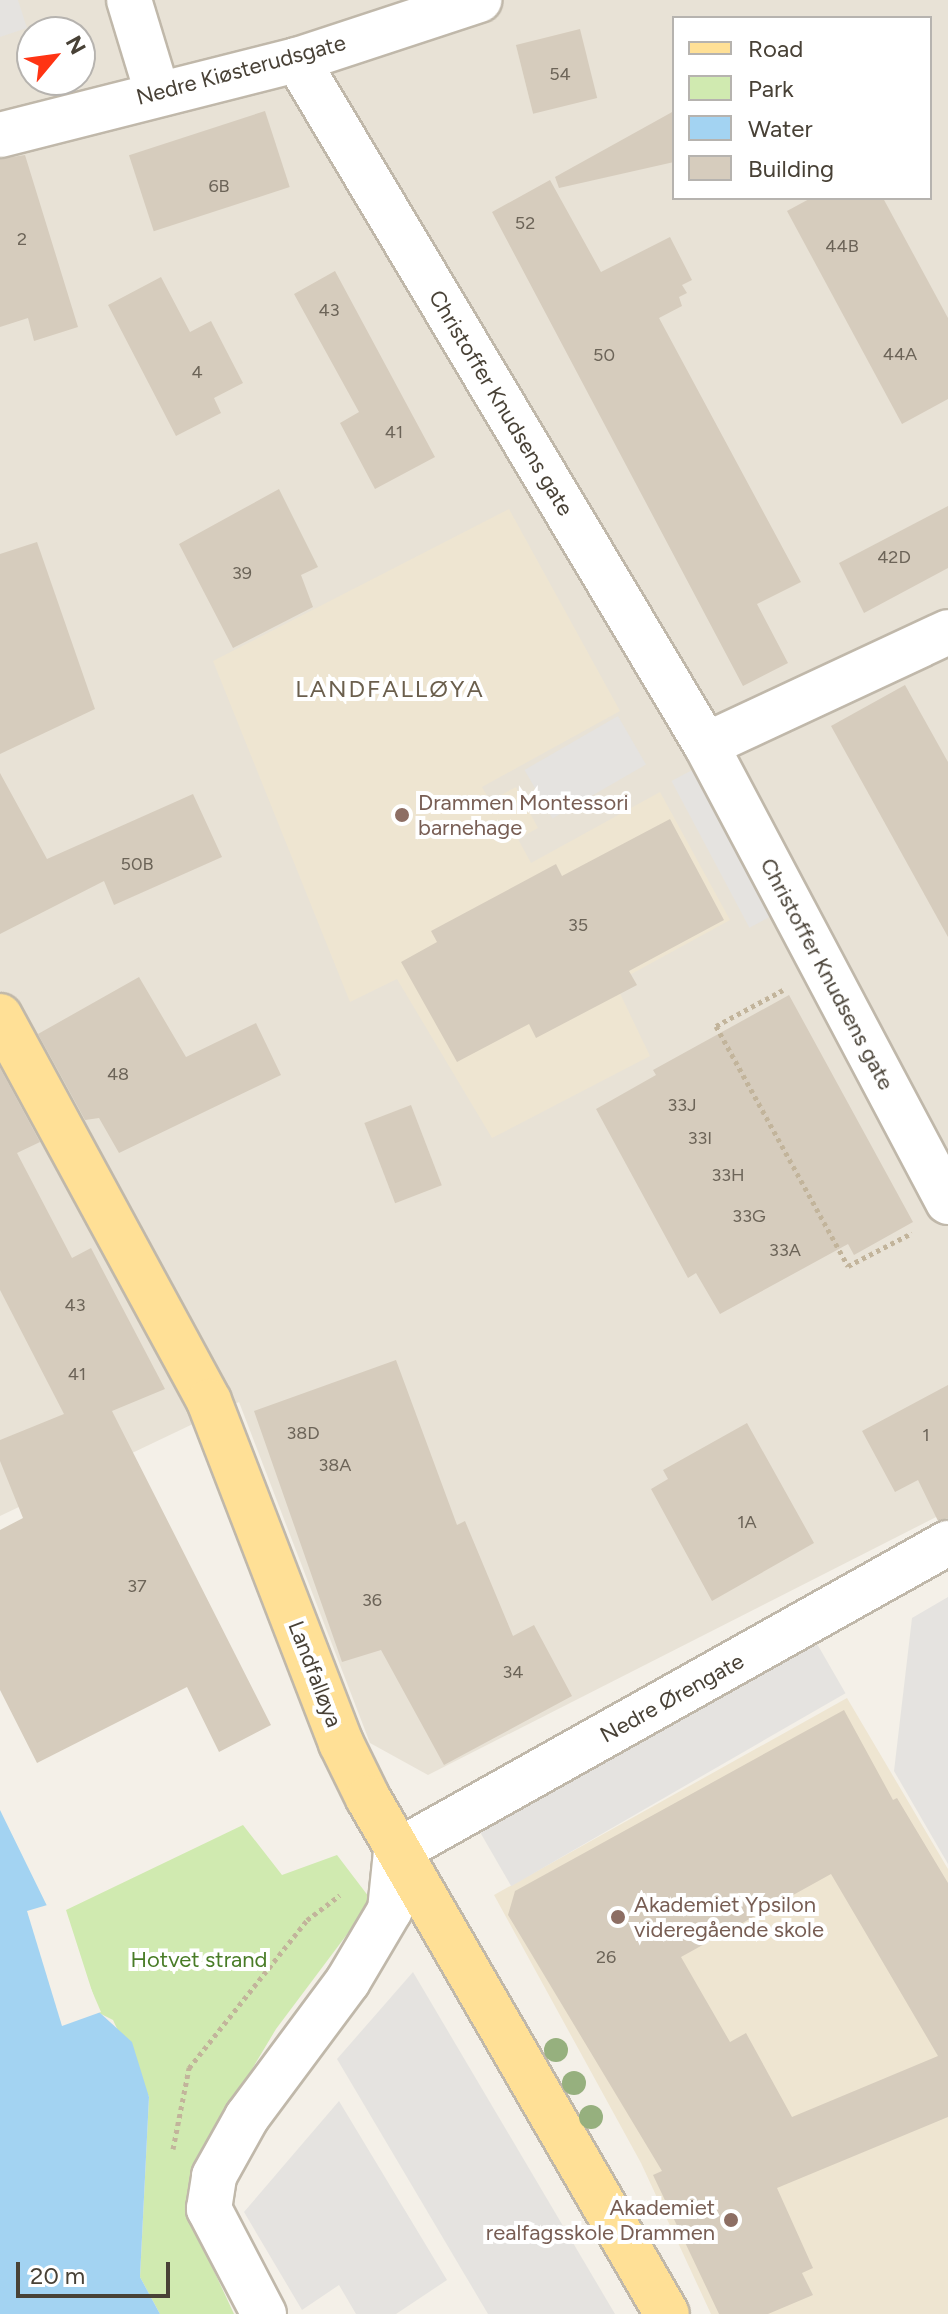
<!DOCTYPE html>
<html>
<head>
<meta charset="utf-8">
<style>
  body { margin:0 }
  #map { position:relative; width:948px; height:2314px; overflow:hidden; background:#f4f0e8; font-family:Figtree,sans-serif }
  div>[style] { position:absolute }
  .residential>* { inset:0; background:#e8e2d6 }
  .education>* { inset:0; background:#eee5d1 }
  .green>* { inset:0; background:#d0eab0 }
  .parking>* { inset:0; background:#e5e3e0; transform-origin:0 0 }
  .water>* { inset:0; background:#a3d3f2 }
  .pier>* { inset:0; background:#f4f0e8 }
  .building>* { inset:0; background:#d6ccbd; transform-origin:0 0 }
  .path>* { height:5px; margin-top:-2.5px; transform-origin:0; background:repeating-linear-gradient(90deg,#c2b49b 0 4px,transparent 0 8px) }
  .roads { filter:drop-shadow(2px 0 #c0b8aa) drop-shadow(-2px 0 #c0b8aa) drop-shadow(0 2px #c0b8aa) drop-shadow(0 -2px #c0b8aa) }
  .minor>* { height:44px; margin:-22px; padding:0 22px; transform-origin:22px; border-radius:22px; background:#fff }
  .major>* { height:44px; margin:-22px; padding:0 22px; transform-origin:22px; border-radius:22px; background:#ffe096 }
  .trees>* { width:24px; height:24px; margin:-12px; border-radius:50%; background:#96b07e }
  .dots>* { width:22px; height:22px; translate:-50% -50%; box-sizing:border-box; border:4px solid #fff; border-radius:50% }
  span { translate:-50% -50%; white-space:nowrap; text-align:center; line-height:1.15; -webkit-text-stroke:8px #fff; paint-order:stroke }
  .number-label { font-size:18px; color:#6c6458 }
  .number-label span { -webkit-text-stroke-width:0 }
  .street-label { font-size:22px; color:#484136 }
  .education-label { font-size:22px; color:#785e54 }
  .left { translate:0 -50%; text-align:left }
  .right { translate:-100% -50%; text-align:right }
  .park-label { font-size:22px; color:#497c27 }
  .neighbourhood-label { font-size:24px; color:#6b5f4d; letter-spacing:2px }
  .legend { position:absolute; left:672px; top:16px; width:260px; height:184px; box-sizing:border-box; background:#fff; border:2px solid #b6b3af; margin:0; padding:10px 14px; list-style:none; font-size:24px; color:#484136 }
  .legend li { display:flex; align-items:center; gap:16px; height:40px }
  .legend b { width:40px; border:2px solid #b6b3af }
  .north { position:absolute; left:16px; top:16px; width:80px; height:80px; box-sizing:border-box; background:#fff; border:2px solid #b6b3af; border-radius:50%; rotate:61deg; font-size:22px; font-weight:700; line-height:32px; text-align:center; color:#484136 }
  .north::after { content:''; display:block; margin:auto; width:28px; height:36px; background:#ff3414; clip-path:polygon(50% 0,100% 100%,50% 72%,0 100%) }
  .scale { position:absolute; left:16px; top:2262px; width:154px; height:36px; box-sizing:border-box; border:4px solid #484136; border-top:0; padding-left:10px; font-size:24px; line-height:28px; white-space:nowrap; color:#484136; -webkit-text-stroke:6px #fff; paint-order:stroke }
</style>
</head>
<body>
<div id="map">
  <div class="residential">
    <div style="clip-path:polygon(evenodd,0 0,948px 0,948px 1511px,428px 1775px,370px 1743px,239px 1402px,0 1516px,0 0,674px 18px,930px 18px,930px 198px,674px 198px,674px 18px,0 0,32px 32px,80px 32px,80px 80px,32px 80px,32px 32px)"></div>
  </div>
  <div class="education">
    <div style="clip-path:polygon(509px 509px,620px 711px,482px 787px,490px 801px,516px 787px,538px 828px,518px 839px,531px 863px,660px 792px,730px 920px,615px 983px,650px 1056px,492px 1138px,397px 979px,350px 1002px,213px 661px)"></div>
    <div style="clip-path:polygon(847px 1698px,948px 1869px,948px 2314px,711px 2314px,641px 2163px,494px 1895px)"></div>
  </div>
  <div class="green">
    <div style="clip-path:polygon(243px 1825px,282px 1875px,337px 1855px,372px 1901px,276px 2029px,215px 2131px,192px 2202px,208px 2258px,234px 2314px,160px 2314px,140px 2277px,149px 2097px,113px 2020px,99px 2013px,66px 1910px)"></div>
  </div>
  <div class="parking">
    <div style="clip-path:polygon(0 0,18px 0,27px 28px,0 37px)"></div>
    <div style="left:618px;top:716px;width:56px;height:108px;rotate:60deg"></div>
    <div style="left:713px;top:759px;width:166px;height:47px;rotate:62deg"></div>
    <div style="clip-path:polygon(948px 1597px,948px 1864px,894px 1771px,912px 1618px)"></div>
    <div style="left:805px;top:1623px;width:81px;height:386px;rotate:60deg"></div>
    <div style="clip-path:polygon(413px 1972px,615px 2314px,488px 2314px,337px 2059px)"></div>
    <div style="clip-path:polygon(339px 2101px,447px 2280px,396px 2314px,356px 2314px,339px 2285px,302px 2310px,244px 2212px)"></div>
  </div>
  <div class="water">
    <div style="clip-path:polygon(0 1810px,99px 2012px,132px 2042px,149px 2097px,140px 2277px,160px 2314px,0 2314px)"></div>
  </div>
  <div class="pier">
    <div style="clip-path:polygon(54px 1903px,101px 2012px,62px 2026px,27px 1911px)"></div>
  </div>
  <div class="building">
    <div style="left:580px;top:29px;width:71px;height:66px;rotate:76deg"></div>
    <div style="left:265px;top:111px;width:80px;height:143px;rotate:72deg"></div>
    <div style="clip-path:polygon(674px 111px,674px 162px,559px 188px,555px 177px)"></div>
    <div style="clip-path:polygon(25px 155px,78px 327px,34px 341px,28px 318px,0 327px,0 159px)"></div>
    <div style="clip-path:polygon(550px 180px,601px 272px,670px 237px,692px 280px,682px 285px,687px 293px,679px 297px,682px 306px,659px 318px,801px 582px,757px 604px,788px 663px,743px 686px,492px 212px)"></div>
    <div style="clip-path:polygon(811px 198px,883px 198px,948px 318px,948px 399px,902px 424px,787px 211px)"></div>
    <div style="clip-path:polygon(335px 271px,435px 457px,375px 489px,340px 423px,359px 412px,294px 294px)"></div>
    <div style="clip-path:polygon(161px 277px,190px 332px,211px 321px,243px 383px,214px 398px,221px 413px,176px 436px,108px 305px)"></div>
    <div style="clip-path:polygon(279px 489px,318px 567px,301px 575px,313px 607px,233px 648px,179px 544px)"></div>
    <div style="clip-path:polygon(948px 506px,948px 568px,864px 613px,839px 563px)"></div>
    <div style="clip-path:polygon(37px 542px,95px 709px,0 754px,0 554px)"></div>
    <div style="clip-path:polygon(905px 685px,948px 762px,948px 937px,831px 726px)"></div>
    <div style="clip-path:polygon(0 773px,47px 859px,193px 794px,222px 857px,114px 905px,104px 881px,0 934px)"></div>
    <div style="clip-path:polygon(670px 819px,724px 920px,629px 971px,637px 985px,536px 1038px,529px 1024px,457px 1062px,401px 962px,437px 942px,431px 931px,556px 864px,562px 876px)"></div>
    <div style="clip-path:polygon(139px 977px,186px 1057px,256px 1023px,281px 1075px,119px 1153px,99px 1118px,85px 1120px,38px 1034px)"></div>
    <div style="clip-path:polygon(789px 995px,913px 1222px,854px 1255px,848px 1244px,720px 1314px,696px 1273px,688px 1278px,596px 1109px,656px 1075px,653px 1070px)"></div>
    <div style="clip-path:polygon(0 1068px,40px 1142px,17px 1153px,72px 1258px,91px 1248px,165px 1389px,112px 1411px,271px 1725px,219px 1752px,187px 1687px,37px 1763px,0 1690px,0 1530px,23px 1518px,0 1461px,0 1440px,64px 1414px,0 1290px)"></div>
    <div style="left:411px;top:1105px;width:86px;height:50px;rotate:69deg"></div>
    <div style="clip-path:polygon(396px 1360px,457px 1525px,465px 1521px,513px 1636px,534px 1625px,572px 1696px,444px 1765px,381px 1650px,342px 1662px,254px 1411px)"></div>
    <div style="clip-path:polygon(948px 1385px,948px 1518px,938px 1521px,918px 1480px,895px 1492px,862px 1431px)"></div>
    <div style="clip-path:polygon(747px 1423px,814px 1543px,712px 1601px,651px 1489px,668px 1479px,663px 1470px)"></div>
    <div style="clip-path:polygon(evenodd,844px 1710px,893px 1800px,897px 1798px,948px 1883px,948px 2117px,777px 2188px,813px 2268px,802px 2273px,813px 2295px,768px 2314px,719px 2314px,653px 2175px,662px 2171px,508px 1915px,515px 1891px,844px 1710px,831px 1874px,938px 2056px,792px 2117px,746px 2033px,730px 2042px,681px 1957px,831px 1874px)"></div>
  </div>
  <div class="path">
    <div style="left:783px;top:990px;width:76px;rotate:151.8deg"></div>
    <div style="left:716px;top:1026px;width:274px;rotate:61.2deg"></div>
    <div style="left:848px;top:1266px;width:72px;rotate:-27.3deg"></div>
    <div style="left:173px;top:2149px;width:83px;rotate:-78.8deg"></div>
    <div style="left:189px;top:2068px;width:189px;rotate:-51.4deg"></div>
    <div style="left:307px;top:1920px;width:41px;rotate:-37.1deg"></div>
  </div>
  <div class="roads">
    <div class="minor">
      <div style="left:129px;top:0;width:96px;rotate:73.1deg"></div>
      <div style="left:297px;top:60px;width:798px;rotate:59.16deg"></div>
      <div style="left:706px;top:745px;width:517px;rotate:62.1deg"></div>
      <div style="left:0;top:135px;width:306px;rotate:-14.2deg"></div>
      <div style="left:297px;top:60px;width:192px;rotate:-18.2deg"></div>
      <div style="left:706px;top:745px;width:267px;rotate:-25deg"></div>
      <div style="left:264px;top:2314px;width:119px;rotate:-117.6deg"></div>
      <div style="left:209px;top:2209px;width:33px;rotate:-81deg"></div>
      <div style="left:214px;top:2176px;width:68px;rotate:-60.8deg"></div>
      <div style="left:247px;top:2117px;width:169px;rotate:-53.4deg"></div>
      <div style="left:348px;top:1981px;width:82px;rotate:-59.4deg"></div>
      <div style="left:390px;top:1910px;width:58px;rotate:-84.1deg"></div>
      <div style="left:396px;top:1852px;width:633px;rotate:-29.24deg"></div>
    </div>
    <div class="major">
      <div style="left:0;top:1016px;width:438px;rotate:61.5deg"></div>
      <div style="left:209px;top:1401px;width:367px;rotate:68.9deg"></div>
      <div style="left:341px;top:1743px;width:61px;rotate:63.9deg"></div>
      <div style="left:368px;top:1798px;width:596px;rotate:59.91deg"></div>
    </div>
  </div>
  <div class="trees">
    <div style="left:556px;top:2050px"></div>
    <div style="left:574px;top:2083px"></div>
    <div style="left:591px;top:2117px"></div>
  </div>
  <div class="dots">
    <div style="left:402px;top:815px;background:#8d6e63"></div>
    <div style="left:618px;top:1917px;background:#8d6e63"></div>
    <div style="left:731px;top:2220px;background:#8d6e63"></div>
  </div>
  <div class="number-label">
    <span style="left:560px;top:74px">54</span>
    <span style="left:219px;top:186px">6B</span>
    <span style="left:525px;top:223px">52</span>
    <span style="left:22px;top:239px">2</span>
    <span style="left:842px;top:246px">44B</span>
    <span style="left:329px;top:310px">43</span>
    <span style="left:900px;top:354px">44A</span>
    <span style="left:604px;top:355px">50</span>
    <span style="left:197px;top:372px">4</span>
    <span style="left:394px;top:432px">41</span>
    <span style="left:894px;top:557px">42D</span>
    <span style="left:242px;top:573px">39</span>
    <span style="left:137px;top:864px">50B</span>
    <span style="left:578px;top:925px">35</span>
    <span style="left:118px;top:1074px">48</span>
    <span style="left:682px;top:1105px">33J</span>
    <span style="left:700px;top:1138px">33I</span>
    <span style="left:728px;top:1175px">33H</span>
    <span style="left:749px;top:1216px">33G</span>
    <span style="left:785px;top:1250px">33A</span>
    <span style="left:75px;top:1305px">43</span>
    <span style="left:77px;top:1374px">41</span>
    <span style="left:303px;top:1433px">38D</span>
    <span style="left:926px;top:1435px">1</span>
    <span style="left:335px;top:1465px">38A</span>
    <span style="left:747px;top:1522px">1A</span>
    <span style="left:137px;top:1586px">37</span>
    <span style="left:372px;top:1600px">36</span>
    <span style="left:513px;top:1672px">34</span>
    <span style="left:606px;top:1957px">26</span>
  </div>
  <div class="street-label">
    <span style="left:241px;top:70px;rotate:-15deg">Nedre Kiøsterudsgate</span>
    <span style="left:501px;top:403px;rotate:59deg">Christoffer Knudsens gate</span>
    <span style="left:827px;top:974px;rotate:62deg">Christoffer Knudsens gate</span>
    <span style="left:315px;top:1674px;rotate:69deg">Landfalløya</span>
    <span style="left:672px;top:1698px;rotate:-29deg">Nedre Ørengate</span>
  </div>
  <div class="education-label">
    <span class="left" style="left:418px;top:815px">Drammen Montessori<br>barnehage</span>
    <span class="left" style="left:634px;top:1917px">Akademiet Ypsilon<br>videregående skole</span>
    <span class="right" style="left:715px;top:2220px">Akademiet<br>realfagsskole Drammen</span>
  </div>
  <div class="park-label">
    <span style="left:199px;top:1960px">Hotvet strand</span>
  </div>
  <div class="neighbourhood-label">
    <span style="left:390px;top:689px">LANDFALLØYA</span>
  </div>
  <ul class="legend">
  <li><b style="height:10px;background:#ffe096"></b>Road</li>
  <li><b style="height:22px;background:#d0eab0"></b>Park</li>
  <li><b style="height:22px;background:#a3d3f2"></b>Water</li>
  <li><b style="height:22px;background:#d6ccbd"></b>Building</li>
  </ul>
  <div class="north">N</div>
  <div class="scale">20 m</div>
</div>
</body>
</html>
